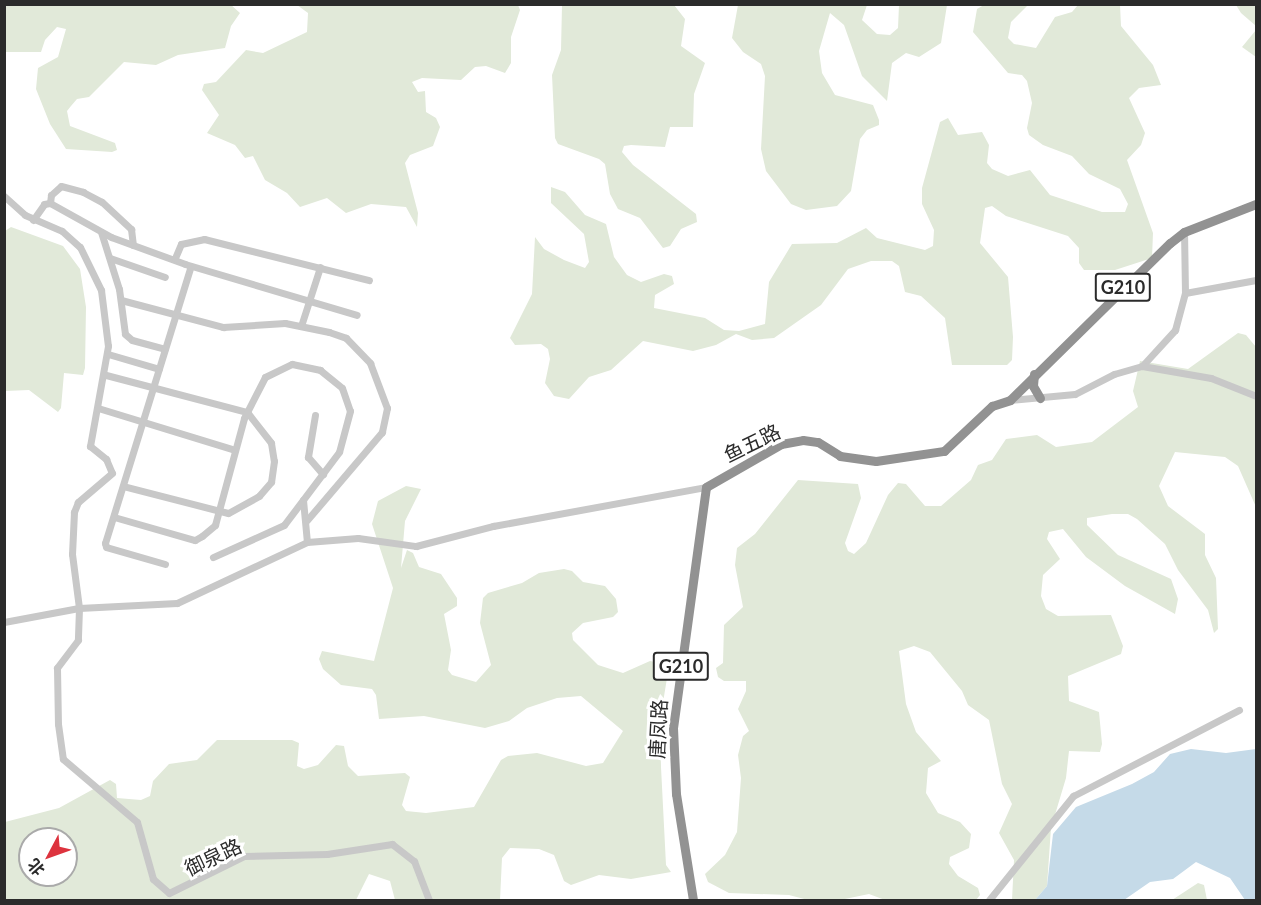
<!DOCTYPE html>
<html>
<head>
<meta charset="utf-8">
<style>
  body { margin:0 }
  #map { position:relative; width:1261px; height:905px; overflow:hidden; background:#fff; font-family:Lato,"Noto Sans SC",sans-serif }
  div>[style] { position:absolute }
  .green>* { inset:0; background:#e1e9d9 }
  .water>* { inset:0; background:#c5dae8 }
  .minor>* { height:7px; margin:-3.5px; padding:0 3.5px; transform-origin:3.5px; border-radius:3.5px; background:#c8c8c8 }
  .highway>* { height:9px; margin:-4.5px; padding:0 4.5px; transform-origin:4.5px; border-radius:4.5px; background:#929292 }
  span { translate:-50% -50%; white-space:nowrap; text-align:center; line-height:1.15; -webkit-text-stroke:6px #fff; paint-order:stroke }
  .shield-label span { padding:2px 4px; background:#fff; border:2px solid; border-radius:4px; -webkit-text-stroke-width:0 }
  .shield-label { font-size:18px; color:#2b2b2b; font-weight:700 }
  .street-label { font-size:20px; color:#2b2b2b }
  .frame { position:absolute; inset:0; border:6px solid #2b2b2b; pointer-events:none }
  .north { position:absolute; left:18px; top:827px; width:60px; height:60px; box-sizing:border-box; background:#fff; border:2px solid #aaa; border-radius:50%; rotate:229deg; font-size:16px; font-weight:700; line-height:24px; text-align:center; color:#2b2b2b }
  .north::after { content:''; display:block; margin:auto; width:21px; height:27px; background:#dd333e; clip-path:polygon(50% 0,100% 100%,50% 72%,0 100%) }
</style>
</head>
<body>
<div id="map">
  <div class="green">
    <div style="clip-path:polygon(230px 4px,240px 13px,231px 26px,225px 48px,178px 55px,156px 65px,124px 62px,89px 97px,77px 99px,71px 106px,67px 111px,70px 126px,115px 143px,117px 150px,112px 152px,66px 149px,50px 124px,36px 89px,38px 68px,58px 57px,66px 29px,57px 27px,45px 40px,41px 52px,5px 52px,5px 5px)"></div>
    <div style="clip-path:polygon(518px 5px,520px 10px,511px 37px,511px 63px,505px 73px,486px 66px,475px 67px,461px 80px,422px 78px,412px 82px,418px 92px,425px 91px,426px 112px,436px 118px,440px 127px,433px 146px,410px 155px,405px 163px,418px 213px,417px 227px,406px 207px,371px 204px,346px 213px,327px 198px,300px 207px,287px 193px,265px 180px,253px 156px,245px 158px,235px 145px,207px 133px,219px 115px,202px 90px,204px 84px,216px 82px,246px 50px,263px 53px,307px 32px,308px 13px,297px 5px)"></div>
    <div style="clip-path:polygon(562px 5px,674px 5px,685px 19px,681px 46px,705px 63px,694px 94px,693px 127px,670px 127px,665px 147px,631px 145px,624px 146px,622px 152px,633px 165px,696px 214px,697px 222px,681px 229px,670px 246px,663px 248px,640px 218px,618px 209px,610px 194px,605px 164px,599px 159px,558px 144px,555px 138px,552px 75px,561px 50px)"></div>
    <div style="clip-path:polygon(738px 5px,867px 5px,862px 20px,877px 34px,890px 35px,898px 28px,899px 5px,947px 5px,941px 43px,919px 57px,906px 53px,892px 63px,887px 101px,862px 76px,844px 25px,830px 13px,819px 51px,822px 73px,835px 95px,873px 105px,879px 120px,879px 125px,867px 130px,860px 139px,851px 191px,837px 206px,806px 210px,791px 204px,766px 171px,761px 149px,765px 76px,761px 64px,743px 52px,732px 38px)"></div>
    <div style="clip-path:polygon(984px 5px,1028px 5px,1011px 22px,1008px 38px,1014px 44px,1036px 48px,1055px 17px,1072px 12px,1078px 5px,1120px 5px,1121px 26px,1153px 65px,1161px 85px,1139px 88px,1129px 98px,1145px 133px,1141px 145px,1127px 160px,1153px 233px,1152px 258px,1115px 270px,1084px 270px,1079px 263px,1079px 248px,1068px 236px,1006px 216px,992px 206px,985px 208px,980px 243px,1008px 277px,1013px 337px,1012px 360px,1007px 365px,952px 365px,945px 318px,921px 296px,905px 292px,899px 266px,892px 261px,871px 261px,848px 269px,821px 305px,774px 338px,752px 340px,736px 334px,716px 345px,693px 351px,643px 341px,611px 370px,589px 377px,569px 399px,554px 396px,545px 383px,550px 359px,548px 349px,541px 344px,515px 345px,510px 338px,532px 294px,535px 237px,544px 249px,564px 260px,585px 268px,589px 262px,584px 234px,551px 203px,551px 187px,565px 192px,585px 215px,606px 224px,614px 257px,627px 275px,641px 282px,664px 274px,672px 276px,674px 284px,655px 295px,654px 308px,705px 318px,724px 330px,739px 331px,765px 324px,769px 282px,792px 244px,837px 243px,866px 228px,877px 238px,925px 250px,933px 246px,934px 230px,922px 204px,922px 188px,940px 122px,948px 118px,958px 135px,982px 132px,989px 145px,987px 163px,992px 169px,1008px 176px,1030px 170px,1050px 195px,1102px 212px,1125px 212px,1128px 204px,1120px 189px,1089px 174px,1072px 156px,1043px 145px,1029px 135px,1027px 128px,1032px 103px,1027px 81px,1022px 75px,1008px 73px,973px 32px,977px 9px)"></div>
    <div style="clip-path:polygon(1236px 5px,1256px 5px,1256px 26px,1241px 13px)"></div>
    <div style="clip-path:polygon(1256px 30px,1256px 57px,1242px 47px)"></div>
    <div style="clip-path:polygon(11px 227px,63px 246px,80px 269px,86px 307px,85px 368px,83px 375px,64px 373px,61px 408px,58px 412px,29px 390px,5px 391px,5px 231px)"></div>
    <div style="clip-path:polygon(1238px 333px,1246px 335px,1256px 347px,1256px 507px,1238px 466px,1225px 457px,1175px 452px,1159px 486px,1168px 506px,1205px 534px,1205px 555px,1216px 578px,1218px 629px,1214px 633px,1208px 610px,1178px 570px,1165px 544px,1137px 519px,1128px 514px,1112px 514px,1087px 518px,1087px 525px,1118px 555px,1171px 579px,1178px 599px,1175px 614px,1125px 586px,1086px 557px,1063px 529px,1049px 532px,1047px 539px,1060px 559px,1043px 575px,1041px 596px,1046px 609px,1058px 616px,1111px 615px,1123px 646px,1121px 654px,1068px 676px,1069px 701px,1099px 712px,1102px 744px,1100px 752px,1069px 751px,1066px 778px,1051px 828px,1047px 886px,1035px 900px,1012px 900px,1014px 860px,999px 833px,1012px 804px,1002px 784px,989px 720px,968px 705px,962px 691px,930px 652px,914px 646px,899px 651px,906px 704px,916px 732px,941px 761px,928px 768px,926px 793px,938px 813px,960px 822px,971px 834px,969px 848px,950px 857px,949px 864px,958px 876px,978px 888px,980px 895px,976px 900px,885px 900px,869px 894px,840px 900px,808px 900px,789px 895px,729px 893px,708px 882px,705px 874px,725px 855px,737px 832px,741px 778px,738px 755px,743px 736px,749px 731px,738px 709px,746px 691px,746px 681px,724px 681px,718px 677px,716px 668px,723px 663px,724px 625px,743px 607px,735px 565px,737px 548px,755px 534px,798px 480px,858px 484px,861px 498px,845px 543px,848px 551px,854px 554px,866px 543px,888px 495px,898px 483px,906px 484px,925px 506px,941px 506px,971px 480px,978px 465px,992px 460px,1006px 439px,1037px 435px,1056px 447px,1092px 442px,1138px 407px,1133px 391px,1140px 361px,1188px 369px)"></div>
    <div style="clip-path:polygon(evenodd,406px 486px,421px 489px,405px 521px,401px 568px,407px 550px,413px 553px,419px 567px,441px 574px,457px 598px,457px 606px,444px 614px,451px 650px,448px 670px,452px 675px,476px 682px,491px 665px,480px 623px,483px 598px,488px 593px,522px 583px,539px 573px,564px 569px,572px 571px,583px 582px,605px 586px,616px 599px,618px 612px,613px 617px,583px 623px,572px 633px,573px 640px,598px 665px,623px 673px,650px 661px,665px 664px,667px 678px,660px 721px,661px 767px,666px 865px,671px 872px,631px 879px,599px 875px,571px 885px,564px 881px,554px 855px,539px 849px,510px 848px,502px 858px,500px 900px,395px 900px,390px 881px,369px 874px,356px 900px,5px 900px,5px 822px,59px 808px,110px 780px,116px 784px,117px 798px,141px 800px,150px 796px,153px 781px,169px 764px,197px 760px,217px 740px,292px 740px,299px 743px,297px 766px,304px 769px,318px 765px,336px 745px,344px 746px,348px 766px,358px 776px,405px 773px,410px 777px,402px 805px,406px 811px,426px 813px,474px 807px,501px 760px,508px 756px,537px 753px,586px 766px,603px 763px,623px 731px,581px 696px,557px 698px,527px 708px,509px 721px,485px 728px,424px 716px,379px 719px,376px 695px,372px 689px,341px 685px,323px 669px,319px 659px,322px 651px,374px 661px,393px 588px,372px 524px,378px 501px,406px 486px,30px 839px,66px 839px,66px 875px,30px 875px,30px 839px)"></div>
    <div style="clip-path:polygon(1198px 883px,1204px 885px,1207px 900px,1172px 900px)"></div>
  </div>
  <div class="water">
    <div style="clip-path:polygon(1191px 749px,1226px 753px,1256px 749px,1256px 900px,1245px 900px,1230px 878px,1196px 862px,1173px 879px,1150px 882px,1124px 900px,1035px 900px,1047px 886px,1053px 834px,1076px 807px,1132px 784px,1154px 772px,1170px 754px)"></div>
  </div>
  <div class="minor">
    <div style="left:4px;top:196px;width:28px;rotate:42deg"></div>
    <div style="left:25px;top:215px;width:40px;rotate:23.4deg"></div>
    <div style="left:62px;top:231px;width:24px;rotate:42deg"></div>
    <div style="left:80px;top:247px;width:48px;rotate:64deg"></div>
    <div style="left:101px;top:290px;width:56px;rotate:82.9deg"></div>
    <div style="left:108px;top:346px;width:102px;rotate:100.2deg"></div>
    <div style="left:90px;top:446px;width:21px;rotate:39deg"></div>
    <div style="left:106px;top:459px;width:15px;rotate:67deg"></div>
    <div style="left:112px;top:473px;width:45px;rotate:139.5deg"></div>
    <div style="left:78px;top:502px;width:11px;rotate:112deg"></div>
    <div style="left:74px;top:512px;width:42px;rotate:92.7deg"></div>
    <div style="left:72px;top:554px;width:54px;rotate:82.6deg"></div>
    <div style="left:79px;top:608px;width:32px;rotate:92deg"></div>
    <div style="left:78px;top:640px;width:35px;rotate:127deg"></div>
    <div style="left:57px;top:668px;width:56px;rotate:89deg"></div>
    <div style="left:58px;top:724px;width:35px;rotate:82deg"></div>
    <div style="left:63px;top:759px;width:97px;rotate:40.4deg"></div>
    <div style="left:137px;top:822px;width:59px;rotate:74.3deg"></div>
    <div style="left:153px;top:879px;width:21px;rotate:41deg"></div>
    <div style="left:169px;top:893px;width:84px;rotate:-26.3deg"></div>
    <div style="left:244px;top:856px;width:83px;rotate:-1.4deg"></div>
    <div style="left:327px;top:854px;width:66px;rotate:-8.7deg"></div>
    <div style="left:392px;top:844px;width:28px;rotate:38deg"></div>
    <div style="left:414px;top:861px;width:42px;rotate:69deg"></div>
    <div style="left:50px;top:203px;width:8px;rotate:-83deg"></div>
    <div style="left:51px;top:195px;width:13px;rotate:-42deg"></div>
    <div style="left:61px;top:186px;width:23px;rotate:15deg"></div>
    <div style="left:83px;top:192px;width:21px;rotate:28deg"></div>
    <div style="left:102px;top:202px;width:40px;rotate:43deg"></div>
    <div style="left:131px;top:229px;width:16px;rotate:83deg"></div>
    <div style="left:33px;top:220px;width:19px;rotate:-55deg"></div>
    <div style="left:44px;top:204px;width:6px;rotate:-9deg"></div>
    <div style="left:50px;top:203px;width:70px;rotate:29.1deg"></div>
    <div style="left:111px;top:237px;width:79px;rotate:20deg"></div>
    <div style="left:185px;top:264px;width:179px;rotate:16.5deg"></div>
    <div style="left:101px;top:232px;width:60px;rotate:72.5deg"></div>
    <div style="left:119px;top:289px;width:45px;rotate:82.4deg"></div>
    <div style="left:125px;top:334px;width:9px;rotate:41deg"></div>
    <div style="left:132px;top:340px;width:34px;rotate:15deg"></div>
    <div style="left:110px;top:258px;width:58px;rotate:19.1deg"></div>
    <div style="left:175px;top:258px;width:15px;rotate:-67deg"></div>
    <div style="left:181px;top:244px;width:24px;rotate:-12deg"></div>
    <div style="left:204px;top:239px;width:170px;rotate:14deg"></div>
    <div style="left:1185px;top:293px;width:72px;rotate:-10.4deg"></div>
    <div style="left:121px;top:300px;width:106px;rotate:14.8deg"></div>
    <div style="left:223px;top:327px;width:62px;rotate:-3.7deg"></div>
    <div style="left:285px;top:323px;width:45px;rotate:11.6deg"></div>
    <div style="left:329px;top:332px;width:18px;rotate:19deg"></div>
    <div style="left:346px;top:338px;width:35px;rotate:46deg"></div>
    <div style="left:370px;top:363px;width:48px;rotate:69.3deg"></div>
    <div style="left:387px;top:408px;width:25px;rotate:102deg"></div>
    <div style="left:382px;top:432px;width:116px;rotate:130.4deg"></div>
    <div style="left:301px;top:326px;width:62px;rotate:-72.1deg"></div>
    <div style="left:108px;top:354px;width:53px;rotate:16.4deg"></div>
    <div style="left:1142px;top:366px;width:49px;rotate:-47.5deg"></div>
    <div style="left:1175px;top:330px;width:38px;rotate:-75deg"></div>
    <div style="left:1185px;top:293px;width:61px;rotate:-90.9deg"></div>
    <div style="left:106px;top:375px;width:146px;rotate:14.7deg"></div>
    <div style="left:247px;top:412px;width:39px;rotate:52deg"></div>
    <div style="left:271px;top:443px;width:18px;rotate:81deg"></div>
    <div style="left:274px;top:461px;width:21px;rotate:98deg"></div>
    <div style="left:271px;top:482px;width:18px;rotate:131deg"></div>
    <div style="left:259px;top:496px;width:35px;rotate:151deg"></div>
    <div style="left:228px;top:513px;width:108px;rotate:-165.6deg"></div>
    <div style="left:1010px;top:400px;width:65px;rotate:-5.3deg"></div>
    <div style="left:1075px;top:394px;width:44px;rotate:-27.1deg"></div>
    <div style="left:1114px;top:374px;width:29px;rotate:-16deg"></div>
    <div style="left:1142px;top:366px;width:70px;rotate:9.9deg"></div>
    <div style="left:1211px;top:378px;width:48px;rotate:21.8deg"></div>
    <div style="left:98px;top:408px;width:143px;rotate:17deg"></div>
    <div style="left:315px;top:415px;width:43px;rotate:99.5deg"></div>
    <div style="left:308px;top:457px;width:23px;rotate:49deg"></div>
    <div style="left:303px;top:500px;width:42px;rotate:84.6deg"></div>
    <div style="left:114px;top:517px;width:84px;rotate:15.9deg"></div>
    <div style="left:195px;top:540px;width:8px;rotate:-30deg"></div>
    <div style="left:202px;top:536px;width:17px;rotate:-40deg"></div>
    <div style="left:215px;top:525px;width:111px;rotate:-74.8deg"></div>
    <div style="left:244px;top:418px;width:46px;rotate:-62.9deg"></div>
    <div style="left:265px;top:377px;width:30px;rotate:-26deg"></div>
    <div style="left:292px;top:364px;width:29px;rotate:12deg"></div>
    <div style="left:320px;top:370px;width:28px;rotate:39deg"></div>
    <div style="left:342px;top:388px;width:24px;rotate:71deg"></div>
    <div style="left:350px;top:411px;width:42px;rotate:105deg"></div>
    <div style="left:339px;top:452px;width:91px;rotate:127deg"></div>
    <div style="left:284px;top:525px;width:78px;rotate:155.7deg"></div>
    <div style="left:165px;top:564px;width:61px;rotate:-163.9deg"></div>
    <div style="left:106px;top:547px;width:4px;rotate:-104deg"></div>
    <div style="left:105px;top:543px;width:290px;rotate:-72.8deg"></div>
    <div style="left:4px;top:622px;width:76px;rotate:-10.6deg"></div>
    <div style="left:79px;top:608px;width:98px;rotate:-2.9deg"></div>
    <div style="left:177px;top:603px;width:144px;rotate:-25.1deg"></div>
    <div style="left:307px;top:542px;width:51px;rotate:-4.5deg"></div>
    <div style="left:358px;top:538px;width:59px;rotate:7.9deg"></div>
    <div style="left:416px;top:546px;width:80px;rotate:-14.6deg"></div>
    <div style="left:493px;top:526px;width:217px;rotate:-10.4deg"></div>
    <div style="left:989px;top:900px;width:134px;rotate:-51.1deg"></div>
    <div style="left:1073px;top:796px;width:187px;rotate:-27.4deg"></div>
  </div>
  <div class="highway">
    <div style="left:1034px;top:374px;width:12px;rotate:95deg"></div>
    <div style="left:1033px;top:386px;width:14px;rotate:60deg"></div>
    <div style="left:693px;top:900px;width:107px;rotate:-99.1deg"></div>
    <div style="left:676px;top:794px;width:66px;rotate:-92.6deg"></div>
    <div style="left:673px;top:728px;width:243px;rotate:-82.2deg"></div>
    <div style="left:706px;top:487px;width:86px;rotate:-29.8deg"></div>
    <div style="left:781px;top:444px;width:22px;rotate:-10deg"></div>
    <div style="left:803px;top:440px;width:15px;rotate:8deg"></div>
    <div style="left:818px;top:442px;width:26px;rotate:32deg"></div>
    <div style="left:840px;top:456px;width:36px;rotate:8deg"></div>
    <div style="left:876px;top:461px;width:69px;rotate:-8.4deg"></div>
    <div style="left:944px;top:451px;width:66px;rotate:-43.2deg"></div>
    <div style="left:992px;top:406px;width:19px;rotate:-18deg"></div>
    <div style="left:1010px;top:400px;width:224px;rotate:-44.5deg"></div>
    <div style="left:1170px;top:243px;width:18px;rotate:-38deg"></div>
    <div style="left:1184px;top:232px;width:77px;rotate:-21.3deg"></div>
  </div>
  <div class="shield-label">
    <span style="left:1123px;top:287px">G210</span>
    <span style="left:681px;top:666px">G210</span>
  </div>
  <div class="street-label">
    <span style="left:752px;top:443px;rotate:-26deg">鱼五路</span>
    <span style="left:658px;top:729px;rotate:-87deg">唐凤路</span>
    <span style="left:213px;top:857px;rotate:-25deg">御泉路</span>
  </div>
  <div class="frame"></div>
  <div class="north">北</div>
</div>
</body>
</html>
